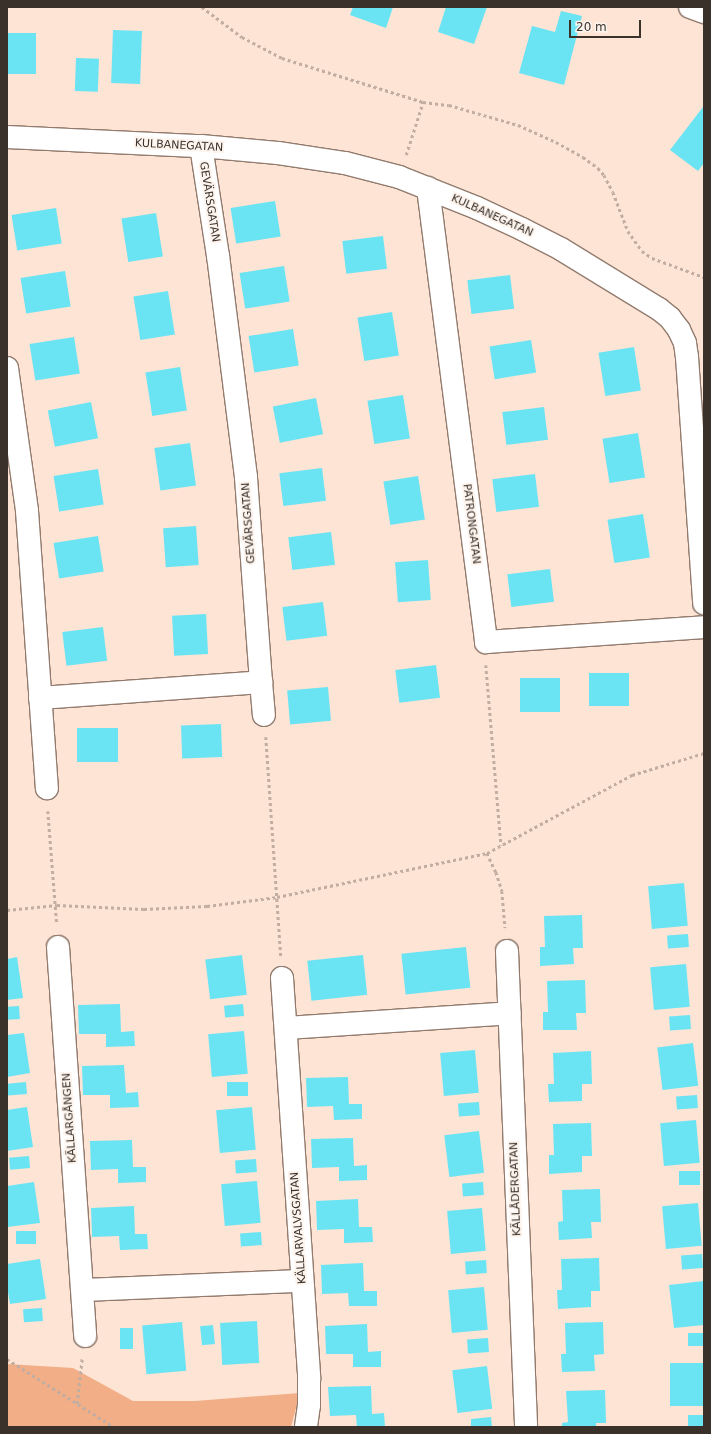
<!DOCTYPE html>
<html>
<head>
<meta charset="utf-8">
<style>
  body { margin:0 }
  #map { position:relative; width:711px; height:1434px; overflow:hidden; background:#fde4d5; font-family:"DejaVu Sans",sans-serif }
  div>[style] { position:absolute }
  .green>* { inset:0; background:#f2ae86 }
  .building>* { inset:0; background:#6ae4f3; transform-origin:0 0 }
  .path>* { height:2.5px; margin-top:-1.25px; transform-origin:0; background:repeating-linear-gradient(90deg,#c1ada1 0 3px,transparent 0 6px) }
  .roads { filter:drop-shadow(1px 0 #917b6e) drop-shadow(-1px 0 #917b6e) drop-shadow(0 1px #917b6e) drop-shadow(0 -1px #917b6e) }
  .minor>* { height:22px; margin:-11px; padding:0 11px; transform-origin:11px; border-radius:11px; background:#fff }
  span { translate:-50% -50%; white-space:nowrap; text-align:center; line-height:1.15; -webkit-text-stroke:4px #fef4ee; paint-order:stroke }
  .street-label { font-size:11px; color:#3b312b }
  .frame { position:absolute; inset:0; border:8px solid #3b312b; pointer-events:none }
  .scale { position:absolute; left:569px; top:20px; width:72px; height:18px; box-sizing:border-box; border:2px solid #3b312b; border-top:0; padding-left:5px; font-size:12px; line-height:14px; white-space:nowrap; color:#3b312b; -webkit-text-stroke:3px #fef4ee; paint-order:stroke }
</style>
</head>
<body>
<div id="map">
  <div class="green">
    <div style="clip-path:polygon(7px 1364px,73px 1368px,133px 1401px,195px 1401px,300px 1393px,291px 1427px,7px 1427px)"></div>
  </div>
  <div class="building">
    <div style="clip-path:polygon(353px 7px,393px 7px,386px 28px,350px 15px)"></div>
    <div style="clip-path:polygon(446px 7px,487px 7px,474px 44px,438px 32px)"></div>
    <div style="clip-path:polygon(561px 11px,582px 16px,564px 85px,519px 73px,532px 26px,555px 32px)"></div>
    <div style="left:113px;top:30px;width:29px;height:53px;rotate:2deg"></div>
    <div style="left:7px;top:33px;width:29px;height:41px"></div>
    <div style="left:76px;top:58px;width:23px;height:33px;rotate:2deg"></div>
    <div style="clip-path:polygon(703px 107px,704px 163px,698px 171px,670px 150px)"></div>
    <div style="left:275px;top:201px;width:36px;height:45px;rotate:81deg"></div>
    <div style="left:56px;top:208px;width:36px;height:45px;rotate:81deg"></div>
    <div style="left:156px;top:213px;width:44px;height:35px;rotate:81deg"></div>
    <div style="left:383px;top:236px;width:33px;height:41px;rotate:83deg"></div>
    <div style="left:284px;top:266px;width:36px;height:45px;rotate:81deg"></div>
    <div style="left:65px;top:271px;width:36px;height:45px;rotate:81deg"></div>
    <div style="left:510px;top:275px;width:34px;height:43px;rotate:83deg"></div>
    <div style="left:168px;top:291px;width:44px;height:35px;rotate:81deg"></div>
    <div style="left:392px;top:312px;width:44px;height:35px;rotate:81deg"></div>
    <div style="left:293px;top:329px;width:37px;height:45px;rotate:81deg"></div>
    <div style="left:74px;top:337px;width:37px;height:45px;rotate:81deg"></div>
    <div style="left:531px;top:340px;width:33px;height:42px;rotate:81deg"></div>
    <div style="left:634px;top:347px;width:44px;height:36px;rotate:81deg"></div>
    <div style="left:180px;top:367px;width:44px;height:35px;rotate:81deg"></div>
    <div style="left:403px;top:395px;width:44px;height:36px;rotate:81deg"></div>
    <div style="left:316px;top:398px;width:37px;height:44px;rotate:79deg"></div>
    <div style="left:91px;top:402px;width:37px;height:44px;rotate:79deg"></div>
    <div style="left:544px;top:407px;width:33px;height:42px;rotate:83deg"></div>
    <div style="left:638px;top:433px;width:45px;height:36px;rotate:81deg"></div>
    <div style="left:190px;top:443px;width:43px;height:36px;rotate:82deg"></div>
    <div style="left:322px;top:468px;width:33px;height:43px;rotate:83deg"></div>
    <div style="left:98px;top:469px;width:36px;height:45px;rotate:81deg"></div>
    <div style="left:535px;top:474px;width:33px;height:43px;rotate:83deg"></div>
    <div style="left:418px;top:476px;width:44px;height:35px;rotate:81deg"></div>
    <div style="left:643px;top:514px;width:44px;height:36px;rotate:81deg"></div>
    <div style="left:196px;top:526px;width:39px;height:33px;rotate:86deg"></div>
    <div style="left:331px;top:532px;width:33px;height:43px;rotate:83deg"></div>
    <div style="left:98px;top:536px;width:36px;height:45px;rotate:81deg"></div>
    <div style="left:428px;top:560px;width:40px;height:33px;rotate:86deg"></div>
    <div style="left:550px;top:569px;width:33px;height:43px;rotate:83deg"></div>
    <div style="left:323px;top:602px;width:34px;height:41px;rotate:83deg"></div>
    <div style="left:206px;top:614px;width:40px;height:34px;rotate:87deg"></div>
    <div style="left:103px;top:627px;width:34px;height:41px;rotate:83deg"></div>
    <div style="left:436px;top:665px;width:33px;height:41px;rotate:83deg"></div>
    <div style="left:589px;top:673px;width:40px;height:33px"></div>
    <div style="left:520px;top:678px;width:40px;height:34px"></div>
    <div style="left:328px;top:687px;width:34px;height:41px;rotate:85deg"></div>
    <div style="left:221px;top:724px;width:33px;height:40px;rotate:88deg"></div>
    <div style="left:77px;top:728px;width:41px;height:34px"></div>
    <div style="left:684px;top:883px;width:43px;height:36px;rotate:85deg"></div>
    <div style="clip-path:polygon(582px 915px,583px 948px,573px 948px,574px 964px,540px 966px,540px 947px,545px 947px,544px 916px)"></div>
    <div style="left:688px;top:934px;width:13px;height:21px;rotate:86deg"></div>
    <div style="left:466px;top:947px;width:41px;height:65px;rotate:84deg"></div>
    <div style="left:242px;top:955px;width:40px;height:37px;rotate:83deg"></div>
    <div style="left:363px;top:955px;width:40px;height:56px;rotate:84deg"></div>
    <div style="clip-path:polygon(17px 957px,23px 998px,7px 1000px,7px 959px)"></div>
    <div style="left:686px;top:964px;width:43px;height:36px;rotate:85deg"></div>
    <div style="clip-path:polygon(585px 980px,586px 1013px,576px 1013px,577px 1030px,543px 1030px,543px 1012px,548px 1012px,547px 981px)"></div>
    <div style="clip-path:polygon(120px 1004px,121px 1032px,134px 1031px,135px 1046px,106px 1047px,106px 1034px,79px 1034px,78px 1005px)"></div>
    <div style="left:243px;top:1004px;width:12px;height:19px;rotate:85deg"></div>
    <div style="left:19px;top:1006px;width:13px;height:12px;rotate:86deg"></div>
    <div style="left:690px;top:1015px;width:14px;height:21px;rotate:86deg"></div>
    <div style="left:244px;top:1031px;width:43px;height:36px;rotate:85deg"></div>
    <div style="clip-path:polygon(24px 1033px,30px 1073px,7px 1077px,7px 1035px)"></div>
    <div style="left:693px;top:1043px;width:43px;height:36px;rotate:83deg"></div>
    <div style="left:475px;top:1050px;width:43px;height:35px;rotate:85deg"></div>
    <div style="clip-path:polygon(591px 1051px,592px 1084px,582px 1084px,582px 1101px,549px 1102px,548px 1084px,554px 1084px,553px 1053px)"></div>
    <div style="clip-path:polygon(124px 1065px,126px 1093px,138px 1092px,139px 1107px,110px 1108px,110px 1095px,83px 1095px,82px 1066px)"></div>
    <div style="clip-path:polygon(348px 1077px,349px 1104px,362px 1104px,362px 1119px,334px 1120px,333px 1106px,307px 1107px,306px 1078px)"></div>
    <div style="left:26px;top:1082px;width:12px;height:19px;rotate:85deg"></div>
    <div style="left:248px;top:1082px;width:14px;height:21px;rotate:90deg"></div>
    <div style="left:697px;top:1095px;width:13px;height:21px;rotate:86deg"></div>
    <div style="left:479px;top:1102px;width:13px;height:21px;rotate:86deg"></div>
    <div style="clip-path:polygon(27px 1107px,33px 1147px,7px 1151px,7px 1110px)"></div>
    <div style="left:252px;top:1107px;width:43px;height:36px;rotate:85deg"></div>
    <div style="left:696px;top:1120px;width:43px;height:36px;rotate:85deg"></div>
    <div style="clip-path:polygon(591px 1123px,592px 1156px,582px 1156px,582px 1172px,549px 1174px,549px 1155px,554px 1155px,553px 1124px)"></div>
    <div style="left:479px;top:1131px;width:42px;height:35px;rotate:83deg"></div>
    <div style="clip-path:polygon(353px 1138px,354px 1166px,367px 1165px,367px 1180px,339px 1181px,339px 1167px,312px 1168px,311px 1139px)"></div>
    <div style="clip-path:polygon(132px 1140px,133px 1167px,146px 1167px,146px 1182px,118px 1183px,118px 1169px,91px 1170px,90px 1141px)"></div>
    <div style="left:29px;top:1156px;width:12px;height:20px;rotate:85deg"></div>
    <div style="left:256px;top:1159px;width:13px;height:21px;rotate:86deg"></div>
    <div style="left:700px;top:1171px;width:14px;height:21px;rotate:90deg"></div>
    <div style="left:257px;top:1181px;width:42px;height:36px;rotate:85deg"></div>
    <div style="clip-path:polygon(34px 1182px,40px 1223px,7px 1227px,7px 1186px)"></div>
    <div style="left:483px;top:1182px;width:13px;height:21px;rotate:86deg"></div>
    <div style="clip-path:polygon(600px 1189px,601px 1222px,591px 1222px,592px 1238px,559px 1240px,558px 1222px,563px 1221px,562px 1190px)"></div>
    <div style="clip-path:polygon(358px 1199px,359px 1227px,372px 1227px,373px 1242px,344px 1243px,344px 1229px,317px 1230px,316px 1201px)"></div>
    <div style="left:698px;top:1203px;width:43px;height:36px;rotate:85deg"></div>
    <div style="clip-path:polygon(134px 1206px,135px 1234px,147px 1234px,148px 1249px,120px 1250px,119px 1236px,92px 1237px,91px 1208px)"></div>
    <div style="left:482px;top:1208px;width:43px;height:35px;rotate:85deg"></div>
    <div style="left:36px;top:1231px;width:13px;height:20px;rotate:90deg"></div>
    <div style="left:261px;top:1232px;width:13px;height:21px;rotate:86deg"></div>
    <div style="left:702px;top:1254px;width:14px;height:21px;rotate:86deg"></div>
    <div style="clip-path:polygon(599px 1258px,600px 1291px,591px 1291px,591px 1307px,558px 1309px,557px 1290px,562px 1290px,561px 1259px)"></div>
    <div style="clip-path:polygon(40px 1259px,46px 1299px,10px 1304px,7px 1286px,7px 1264px)"></div>
    <div style="left:486px;top:1260px;width:13px;height:21px;rotate:86deg"></div>
    <div style="clip-path:polygon(363px 1263px,364px 1291px,377px 1291px,377px 1306px,349px 1306px,348px 1293px,322px 1294px,321px 1265px)"></div>
    <div style="clip-path:polygon(704px 1281px,704px 1325px,674px 1328px,669px 1285px)"></div>
    <div style="left:484px;top:1287px;width:43px;height:36px;rotate:85deg"></div>
    <div style="left:42px;top:1308px;width:13px;height:19px;rotate:86deg"></div>
    <div style="left:257px;top:1321px;width:42px;height:37px;rotate:87deg"></div>
    <div style="left:182px;top:1322px;width:49px;height:40px;rotate:85deg"></div>
    <div style="clip-path:polygon(603px 1322px,604px 1354px,594px 1355px,595px 1371px,562px 1372px,561px 1354px,566px 1354px,565px 1323px)"></div>
    <div style="clip-path:polygon(367px 1324px,368px 1352px,381px 1351px,381px 1367px,353px 1367px,353px 1354px,326px 1354px,325px 1326px)"></div>
    <div style="left:213px;top:1325px;width:19px;height:13px;rotate:84deg"></div>
    <div style="left:120px;top:1328px;width:13px;height:21px"></div>
    <div style="left:704px;top:1333px;width:13px;height:16px;rotate:90deg"></div>
    <div style="left:488px;top:1338px;width:14px;height:21px;rotate:86deg"></div>
    <div style="left:704px;top:1363px;width:43px;height:34px;rotate:90deg"></div>
    <div style="left:487px;top:1366px;width:43px;height:35px;rotate:83deg"></div>
    <div style="clip-path:polygon(371px 1386px,372px 1414px,384px 1413px,385px 1427px,357px 1427px,356px 1415px,330px 1416px,328px 1387px)"></div>
    <div style="clip-path:polygon(605px 1390px,606px 1423px,596px 1423px,596px 1427px,562px 1427px,562px 1423px,568px 1422px,566px 1391px)"></div>
    <div style="left:688px;top:1415px;width:16px;height:12px"></div>
    <div style="clip-path:polygon(491px 1417px,492px 1427px,471px 1427px,471px 1419px)"></div>
  </div>
  <div class="path">
    <div style="left:202px;top:7px;width:50px;rotate:36.9deg"></div>
    <div style="left:242px;top:37px;width:45px;rotate:27.7deg"></div>
    <div style="left:282px;top:58px;width:148px;rotate:17.3deg"></div>
    <div style="left:423px;top:102px;width:26px;rotate:7deg"></div>
    <div style="left:449px;top:105px;width:72px;rotate:16.2deg"></div>
    <div style="left:518px;top:125px;width:42px;rotate:24.1deg"></div>
    <div style="left:556px;top:142px;width:31px;rotate:29deg"></div>
    <div style="left:583px;top:157px;width:19px;rotate:36deg"></div>
    <div style="left:598px;top:168px;width:9px;rotate:49deg"></div>
    <div style="left:604px;top:175px;width:19px;rotate:62deg"></div>
    <div style="left:613px;top:192px;width:42px;rotate:69deg"></div>
    <div style="left:628px;top:231px;width:24px;rotate:55deg"></div>
    <div style="left:642px;top:251px;width:12px;rotate:35deg"></div>
    <div style="left:652px;top:258px;width:55px;rotate:20.1deg"></div>
    <div style="left:406px;top:155px;width:56px;rotate:-72.2deg"></div>
    <div style="left:486px;top:665px;width:181px;rotate:85.2deg"></div>
    <div style="left:266px;top:737px;width:220px;rotate:86.1deg"></div>
    <div style="left:48px;top:811px;width:114px;rotate:85.5deg"></div>
    <div style="left:487px;top:853px;width:21px;rotate:65deg"></div>
    <div style="left:496px;top:872px;width:20px;rotate:72deg"></div>
    <div style="left:502px;top:891px;width:37px;rotate:85deg"></div>
    <div style="left:7px;top:910px;width:50px;rotate:-5.7deg"></div>
    <div style="left:57px;top:905px;width:87px;rotate:2.6deg"></div>
    <div style="left:144px;top:909px;width:63px;rotate:-2.7deg"></div>
    <div style="left:207px;top:906px;width:71px;rotate:-7.3deg"></div>
    <div style="left:277px;top:897px;width:215px;rotate:-11.8deg"></div>
    <div style="left:487px;top:853px;width:165px;rotate:-28.3deg"></div>
    <div style="left:632px;top:775px;width:75px;rotate:-17deg"></div>
    <div style="left:7px;top:1359px;width:127px;rotate:32.4deg"></div>
    <div style="left:77px;top:1404px;width:46px;rotate:-83.8deg"></div>
  </div>
  <div class="roads">
    <div class="minor">
      <div style="left:690px;top:7px;width:15px;rotate:20deg"></div>
      <div style="left:7px;top:137px;width:194px;rotate:2.7deg"></div>
      <div style="left:201px;top:146px;width:77px;rotate:5.2deg"></div>
      <div style="left:278px;top:153px;width:68px;rotate:8.5deg"></div>
      <div style="left:345px;top:163px;width:56px;rotate:14.5deg"></div>
      <div style="left:399px;top:177px;width:84px;rotate:21.7deg"></div>
      <div style="left:477px;top:208px;width:50px;rotate:25deg"></div>
      <div style="left:522px;top:229px;width:44px;rotate:27.1deg"></div>
      <div style="left:561px;top:249px;width:115px;rotate:31.5deg"></div>
      <div style="left:659px;top:309px;width:14px;rotate:39deg"></div>
      <div style="left:670px;top:318px;width:15px;rotate:53deg"></div>
      <div style="left:679px;top:330px;width:14px;rotate:65deg"></div>
      <div style="left:685px;top:343px;width:14px;rotate:82deg"></div>
      <div style="left:687px;top:357px;width:247px;rotate:86deg"></div>
      <div style="left:428px;top:188px;width:458px;rotate:82.7deg"></div>
      <div style="left:486px;top:642px;width:219px;rotate:-3.9deg"></div>
      <div style="left:7px;top:368px;width:144px;rotate:82deg"></div>
      <div style="left:27px;top:511px;width:278px;rotate:85.9deg"></div>
      <div style="left:261px;top:682px;width:33px;rotate:85deg"></div>
      <div style="left:40px;top:698px;width:222px;rotate:-4.1deg"></div>
      <div style="left:261px;top:682px;width:206px;rotate:-94.2deg"></div>
      <div style="left:246px;top:477px;width:223px;rotate:-97.2deg"></div>
      <div style="left:218px;top:256px;width:111px;rotate:-98.8deg"></div>
      <div style="left:58px;top:947px;width:390px;rotate:86deg"></div>
      <div style="left:507px;top:951px;width:476px;rotate:87.7deg"></div>
      <div style="left:282px;top:978px;width:402px;rotate:86.1deg"></div>
      <div style="left:309px;top:1379px;width:26px;rotate:90deg"></div>
      <div style="left:309px;top:1405px;width:22px;rotate:98deg"></div>
      <div style="left:286px;top:1028px;width:224px;rotate:-3.8deg"></div>
      <div style="left:83px;top:1290px;width:219px;rotate:-2.4deg"></div>
    </div>
  </div>
  <div class="street-label">
    <span style="left:179px;top:146px;rotate:3deg">KULBANEGATAN</span>
    <span style="left:209px;top:202px;rotate:81deg">GEVÄRSGATAN</span>
    <span style="left:492px;top:216px;rotate:24deg">KULBANEGATAN</span>
    <span style="left:249px;top:523px;rotate:-94deg">GEVÄRSGATAN</span>
    <span style="left:471px;top:524px;rotate:83deg">PATRONGATAN</span>
    <span style="left:70px;top:1118px;rotate:-94deg">KÄLLARGÅNGEN</span>
    <span style="left:516px;top:1189px;rotate:-92deg">KÄLLÅDERGATAN</span>
    <span style="left:299px;top:1228px;rotate:-94deg">KÄLLARVALVSGATAN</span>
  </div>
  <div class="frame"></div>
  <div class="scale">20 m</div>
</div>
</body>
</html>
